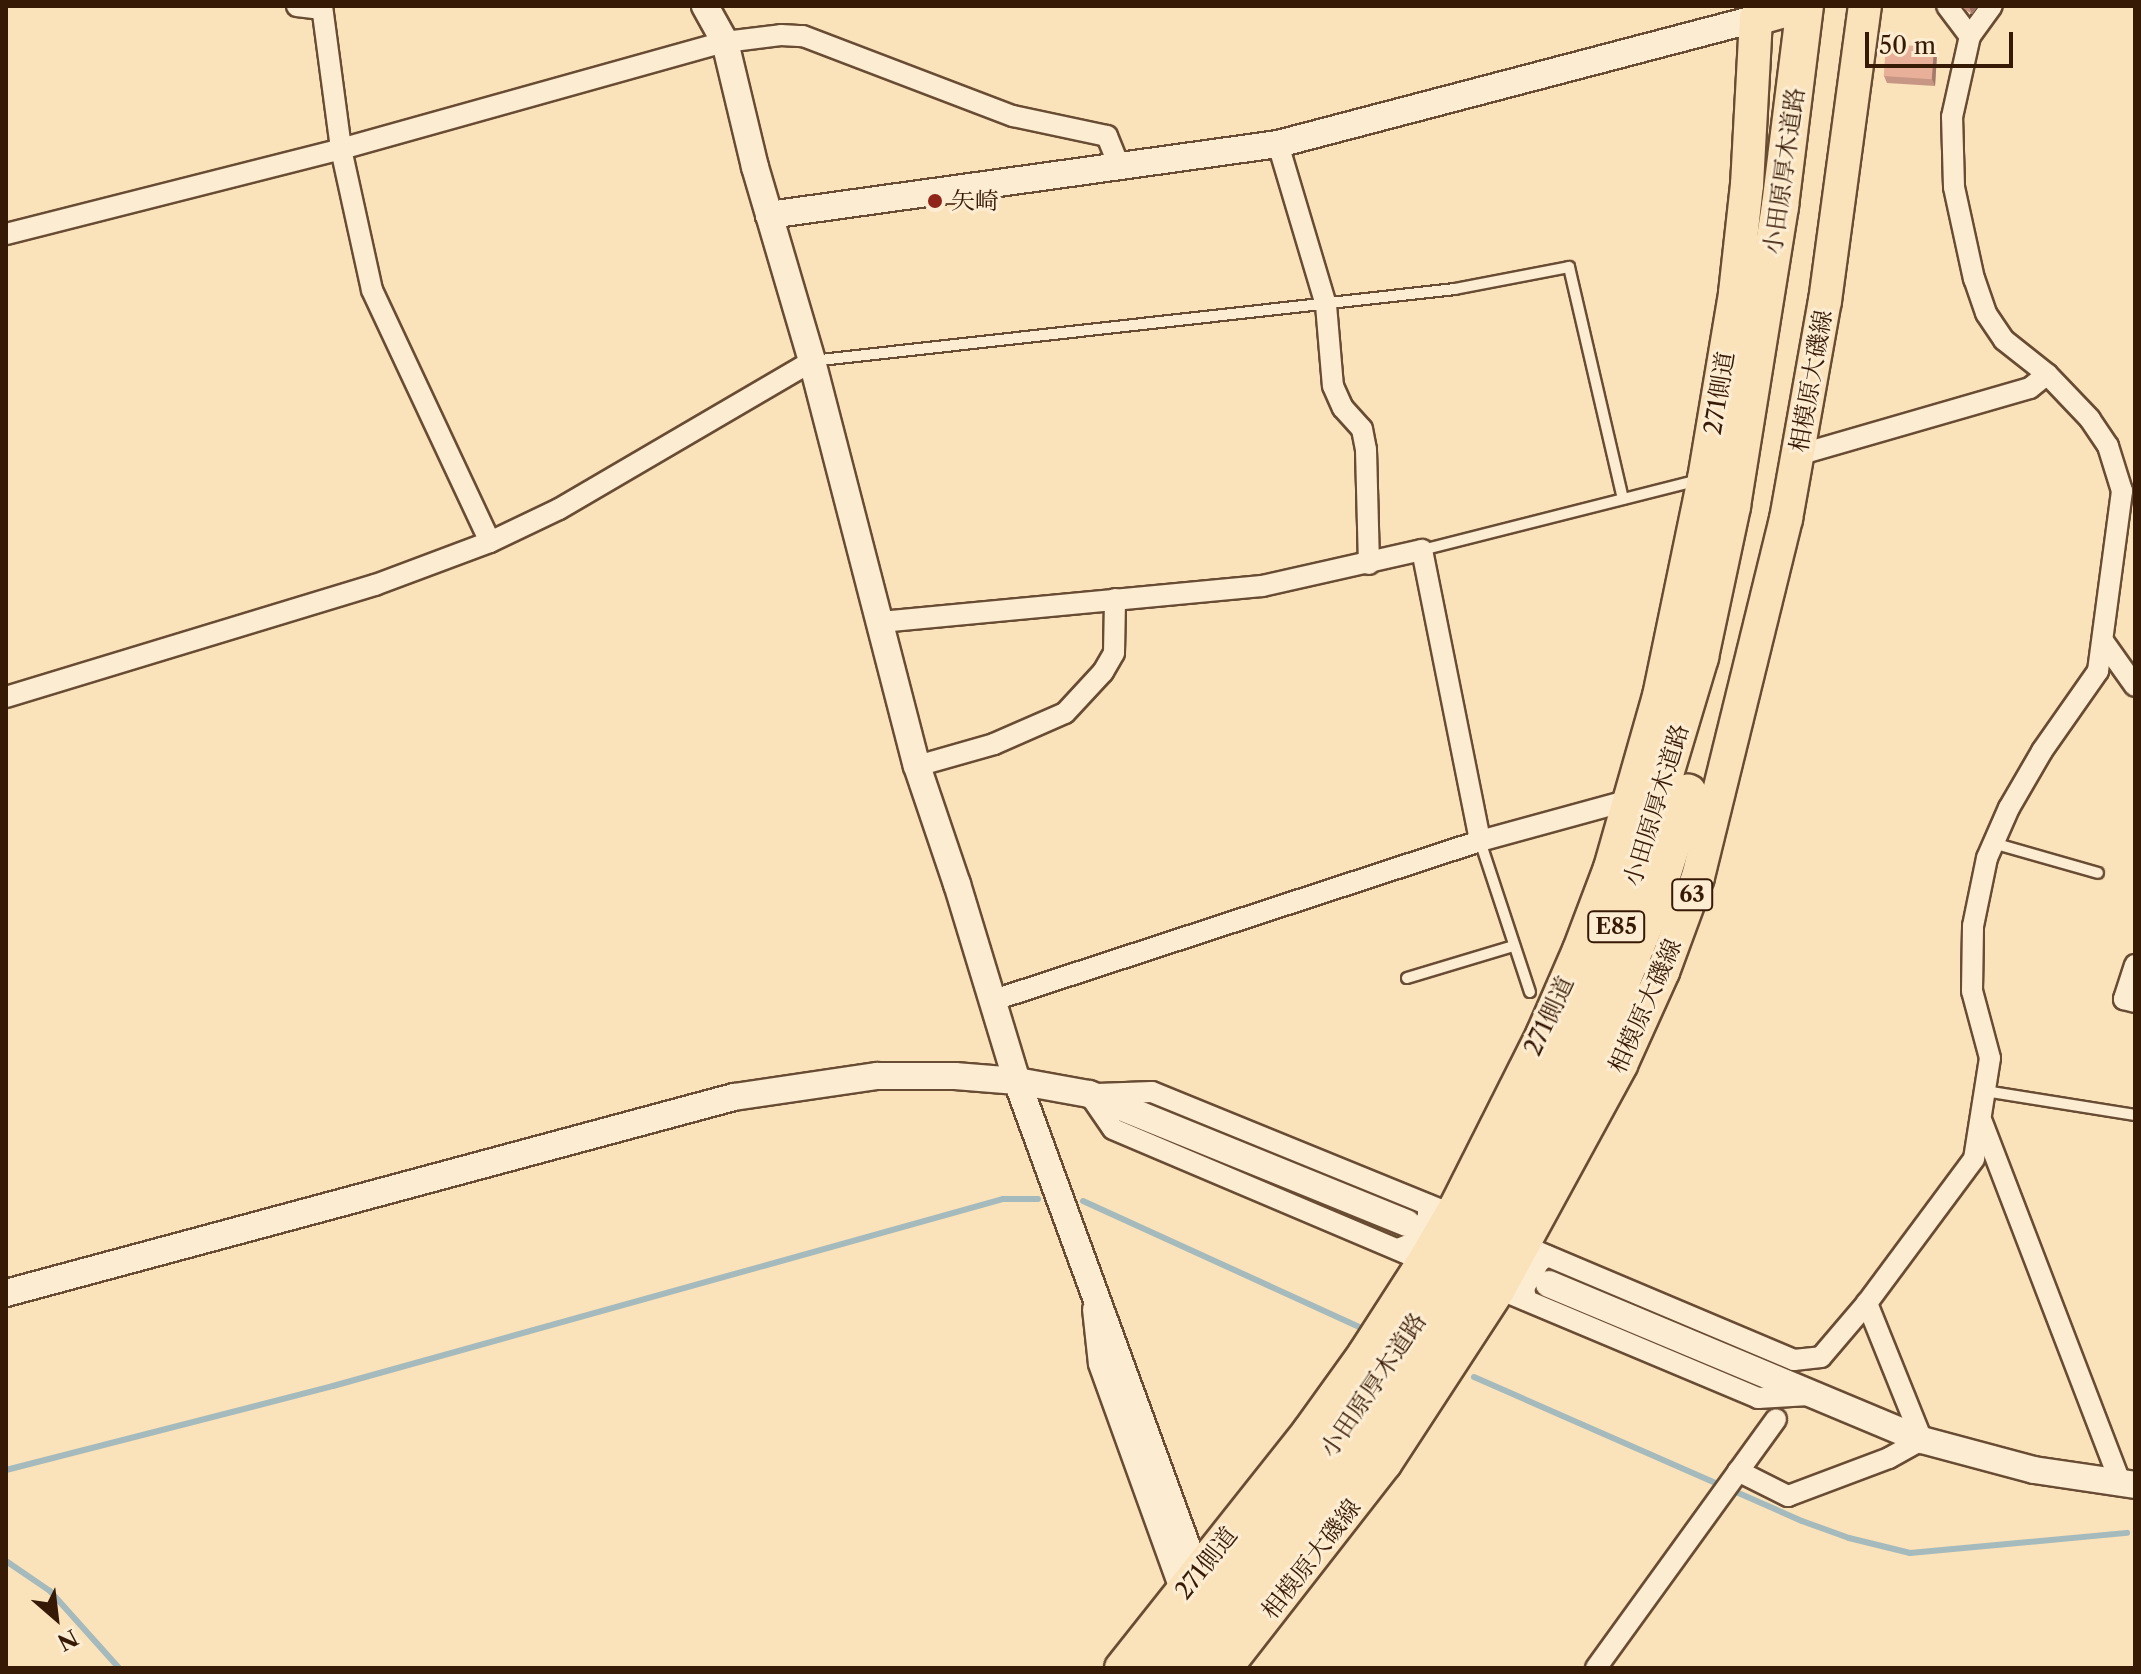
<!DOCTYPE html>
<html>
<head>
<meta charset="utf-8">
<style>
  body { margin:0 }
  #map { position:relative; width:2141px; height:1674px; overflow:hidden; background:#fae2ba; font-family:"Libre Caslon Text","Noto Serif JP",serif }
  div>[style] { position:absolute }
  .stream>* { height:6px; margin:-3px; padding:0 3px; transform-origin:3px; border-radius:3px; background:#a5babc }
  .roads { filter:drop-shadow(2px 0 #684c33) drop-shadow(-2px 0 #684c33) drop-shadow(0 2px #684c33) drop-shadow(0 -2px #684c33) }
  .service>* { height:10px; margin:-5px; padding:0 5px; transform-origin:5px; border-radius:5px; background:#fcecd2 }
  .minor>* { height:20px; margin:-10px; padding:0 10px; transform-origin:10px; border-radius:10px; background:#fcecd2 }
  .tertiary>* { height:26px; margin:-13px; padding:0 13px; transform-origin:13px; border-radius:13px; background:#fcecd2 }
  .primary>* { height:32px; margin:-16px; padding:0 16px; transform-origin:16px; border-radius:16px; background:#fae2ba }
  .motorway>* { height:36px; margin:-18px; padding:0 18px; transform-origin:18px; border-radius:18px; background:#fae2ba }
  .wall>* { inset:0; background:#c89684 }
  .shaded-wall>* { inset:0; background:#a27a6b }
  .building>* { inset:0; background:#e8af99; transform-origin:0 0 }
  .dots>* { width:22px; height:22px; translate:-50% -50%; box-sizing:border-box; border:4px solid #fcecd2; border-radius:50% }
  span { translate:-50% -50%; white-space:nowrap; text-align:center; line-height:1.15; -webkit-text-stroke:6px #fcecd2; paint-order:stroke }
  .shield-label span { padding:2px 6px; background:#fcecd2; border:2px solid; border-radius:6px; -webkit-text-stroke-width:0 }
  .shield-label { font-size:22px; color:#371a06; font-weight:700 }
  .street-label { font-size:24px; color:#371a06 }
  .poi-label { font-size:24px; color:#371a06 }
  .left { translate:0 -50%; text-align:left }
  .frame { position:absolute; inset:0; border:8px solid #371a06; pointer-events:none }
  .north { position:absolute; left:16px; top:1578px; width:80px; height:80px; -webkit-text-stroke:6px #fcecd2; paint-order:stroke; rotate:152deg; font-size:22px; font-weight:700; line-height:32px; text-align:center; color:#371a06 }
  .north::after { content:''; display:block; margin:auto; width:28px; height:36px; background:#371a06; clip-path:polygon(50% 0,100% 100%,50% 72%,0 100%) }
  .scale { position:absolute; left:1865px; top:32px; width:148px; height:36px; box-sizing:border-box; border:4px solid #371a06; border-top:0; padding-left:10px; font-size:24px; line-height:28px; white-space:nowrap; color:#371a06; -webkit-text-stroke:6px #fcecd2; paint-order:stroke }
</style>
</head>
<body>
<div id="map">
  <div class="stream">
    <div style="left:1083px;top:1201px;width:303px;rotate:24.5deg"></div>
    <div style="left:1474px;top:1377px;width:358px;rotate:23.7deg"></div>
    <div style="left:1802px;top:1521px;width:50px;rotate:19.9deg"></div>
    <div style="left:1849px;top:1538px;width:63px;rotate:13.8deg"></div>
    <div style="left:1910px;top:1553px;width:218px;rotate:-5.3deg"></div>
    <div style="left:6px;top:1470px;width:338px;rotate:-14.4deg"></div>
    <div style="left:333px;top:1386px;width:696px;rotate:-15.59deg"></div>
    <div style="left:1003px;top:1199px;width:35px"></div>
    <div style="left:6px;top:1561px;width:53px;rotate:34.3deg"></div>
    <div style="left:50px;top:1591px;width:103px;rotate:48.1deg"></div>
  </div>
  <div class="roads">
    <div class="service">
      <div style="left:812px;top:361px;width:647px;rotate:-6.39deg"></div>
      <div style="left:1455px;top:289px;width:116px;rotate:-10.9deg"></div>
      <div style="left:1569px;top:267px;width:238px;rotate:76.9deg"></div>
      <div style="left:1422px;top:550px;width:285px;rotate:-14.2deg"></div>
      <div style="left:1480px;top:841px;width:159px;rotate:71.7deg"></div>
      <div style="left:1993px;top:843px;width:109px;rotate:15.9deg"></div>
      <div style="left:1407px;top:978px;width:112px;rotate:-16.7deg"></div>
      <div style="left:1985px;top:1091px;width:152px;rotate:9.1deg"></div>
    </div>
    <div class="minor">
      <div style="left:297px;top:6px;width:25px;rotate:7deg"></div>
      <div style="left:322px;top:6px;width:144px;rotate:82.4deg"></div>
      <div style="left:341px;top:149px;width:144px;rotate:77.6deg"></div>
      <div style="left:372px;top:290px;width:278px;rotate:64.9deg"></div>
      <div style="left:1947px;top:6px;width:38px;rotate:53deg"></div>
      <div style="left:1278px;top:144px;width:168px;rotate:73.4deg"></div>
      <div style="left:1326px;top:305px;width:81px;rotate:85.1deg"></div>
      <div style="left:1333px;top:386px;width:24px;rotate:66deg"></div>
      <div style="left:1343px;top:408px;width:28px;rotate:48deg"></div>
      <div style="left:1362px;top:429px;width:21px;rotate:79deg"></div>
      <div style="left:1366px;top:450px;width:114px;rotate:88.5deg"></div>
      <div style="left:6px;top:234px;width:346px;rotate:-14.2deg"></div>
      <div style="left:341px;top:149px;width:399px;rotate:-15.6deg"></div>
      <div style="left:725px;top:42px;width:56px;rotate:-7.1deg"></div>
      <div style="left:781px;top:35px;width:22px;rotate:3deg"></div>
      <div style="left:803px;top:36px;width:225px;rotate:20.9deg"></div>
      <div style="left:1013px;top:116px;width:96px;rotate:12deg"></div>
      <div style="left:1107px;top:136px;width:31px;rotate:68deg"></div>
      <div style="left:1798px;top:455px;width:241px;rotate:-16.1deg"></div>
      <div style="left:2030px;top:388px;width:22px;rotate:-39deg"></div>
      <div style="left:880px;top:622px;width:384px;rotate:-5.4deg"></div>
      <div style="left:1262px;top:586px;width:164px;rotate:-12.7deg"></div>
      <div style="left:1422px;top:550px;width:297px;rotate:78.7deg"></div>
      <div style="left:2103px;top:641px;width:55px;rotate:54.6deg"></div>
      <div style="left:6px;top:697px;width:386px;rotate:-16.9deg"></div>
      <div style="left:375px;top:585px;width:123px;rotate:-20.5deg"></div>
      <div style="left:490px;top:542px;width:76px;rotate:-25.6deg"></div>
      <div style="left:559px;top:509px;width:293px;rotate:-30.3deg"></div>
      <div style="left:917px;top:766px;width:80px;rotate:-15.9deg"></div>
      <div style="left:994px;top:744px;width:77px;rotate:-23.6deg"></div>
      <div style="left:1065px;top:713px;width:56px;rotate:-47.2deg"></div>
      <div style="left:1103px;top:672px;width:22px;rotate:-60deg"></div>
      <div style="left:1114px;top:653px;width:54px;rotate:-88.9deg"></div>
      <div style="left:2135px;top:965px;width:36px;rotate:108deg"></div>
      <div style="left:2124px;top:999px;width:11px;rotate:15deg"></div>
      <div style="left:991px;top:1001px;width:515px;rotate:-18.12deg"></div>
      <div style="left:1480px;top:841px;width:156px;rotate:-15.3deg"></div>
      <div style="left:1089px;top:1094px;width:42px;rotate:55.6deg"></div>
      <div style="left:1113px;top:1129px;width:338px;rotate:23deg"></div>
      <div style="left:1097px;top:1094px;width:55px;rotate:-2.1deg"></div>
      <div style="left:1152px;top:1092px;width:323px;rotate:22.2deg"></div>
      <div style="left:1982px;top:1122px;width:388px;rotate:69deg"></div>
      <div style="left:1524px;top:1246px;width:293px;rotate:22.9deg"></div>
      <div style="left:1794px;top:1360px;width:27px;rotate:-6deg"></div>
      <div style="left:1821px;top:1357px;width:71px;rotate:-49.6deg"></div>
      <div style="left:1867px;top:1303px;width:179px;rotate:-53.4deg"></div>
      <div style="left:1974px;top:1159px;width:102px;rotate:-81deg"></div>
      <div style="left:1990px;top:1058px;width:69px;rotate:-105deg"></div>
      <div style="left:1972px;top:991px;width:65px;rotate:-89.1deg"></div>
      <div style="left:1973px;top:926px;width:69px;rotate:-78.4deg"></div>
      <div style="left:1987px;top:858px;width:55px;rotate:-66.3deg"></div>
      <div style="left:2009px;top:808px;width:66px;rotate:-59.9deg"></div>
      <div style="left:2042px;top:751px;width:98px;rotate:-55deg"></div>
      <div style="left:2098px;top:671px;width:182px;rotate:-82.4deg"></div>
      <div style="left:2122px;top:491px;width:47px;rotate:-107.3deg"></div>
      <div style="left:2108px;top:446px;width:32px;rotate:-124deg"></div>
      <div style="left:2090px;top:419px;width:62px;rotate:-133.7deg"></div>
      <div style="left:2047px;top:374px;width:55px;rotate:-141.7deg"></div>
      <div style="left:2004px;top:340px;width:32px;rotate:-124deg"></div>
      <div style="left:1986px;top:313px;width:36px;rotate:-109deg"></div>
      <div style="left:1974px;top:279px;width:94px;rotate:-102.3deg"></div>
      <div style="left:1954px;top:187px;width:70px;rotate:-91.6deg"></div>
      <div style="left:1952px;top:117px;width:83px;rotate:-77.5deg"></div>
      <div style="left:1970px;top:36px;width:37px;rotate:-54deg"></div>
      <div style="left:1398px;top:1249px;width:16px;rotate:-22deg"></div>
      <div style="left:1413px;top:1243px;width:30px;rotate:-60deg"></div>
      <div style="left:1428px;top:1217px;width:12px;rotate:-90deg"></div>
      <div style="left:1499px;top:1289px;width:281px;rotate:22.8deg"></div>
      <div style="left:1758px;top:1398px;width:51px;rotate:-3.4deg"></div>
      <div style="left:1526px;top:1300px;width:12px;rotate:-99deg"></div>
      <div style="left:1524px;top:1288px;width:30px;rotate:-60deg"></div>
      <div style="left:1539px;top:1262px;width:10px;rotate:-37deg"></div>
      <div style="left:1093px;top:1309px;width:55px;rotate:83.8deg"></div>
      <div style="left:1099px;top:1364px;width:245px;rotate:70.2deg"></div>
      <div style="left:1738px;top:1471px;width:56px;rotate:26.6deg"></div>
      <div style="left:1788px;top:1496px;width:108px;rotate:-20.6deg"></div>
      <div style="left:1889px;top:1458px;width:38px;rotate:-29deg"></div>
      <div style="left:1922px;top:1440px;width:148px;rotate:-111.9deg"></div>
      <div style="left:1596px;top:1668px;width:307px;rotate:-54.1deg"></div>
    </div>
    <div class="tertiary">
      <div style="left:705px;top:6px;width:41px;rotate:60.9deg"></div>
      <div style="left:725px;top:42px;width:129px;rotate:76.5deg"></div>
      <div style="left:755px;top:167px;width:202px;rotate:73.6deg"></div>
      <div style="left:812px;top:361px;width:418px;rotate:75.5deg"></div>
      <div style="left:917px;top:766px;width:125px;rotate:71.3deg"></div>
      <div style="left:957px;top:884px;width:206px;rotate:73.1deg"></div>
      <div style="left:1017px;top:1081px;width:505px;rotate:69.95deg"></div>
      <div style="left:769px;top:215px;width:514px;rotate:-7.94deg"></div>
      <div style="left:1278px;top:144px;width:494px;rotate:-14.7deg"></div>
      <div style="left:1549px;top:1284px;width:404px;rotate:22.7deg"></div>
      <div style="left:1922px;top:1440px;width:116px;rotate:15deg"></div>
      <div style="left:2034px;top:1470px;width:102px;rotate:8.4deg"></div>
      <div style="left:6px;top:1293px;width:754px;rotate:-15.07deg"></div>
      <div style="left:734px;top:1097px;width:145px;rotate:-8.4deg"></div>
      <div style="left:877px;top:1076px;width:78px"></div>
      <div style="left:955px;top:1076px;width:62px;rotate:4.6deg"></div>
      <div style="left:1017px;top:1081px;width:73px;rotate:10.2deg"></div>
      <div style="left:1089px;top:1094px;width:343px;rotate:22.1deg"></div>
    </div>
    <div class="primary">
      <div style="left:1121px;top:1668px;width:301px;rotate:-51.6deg"></div>
      <div style="left:1308px;top:1432px;width:96px;rotate:-54.3deg"></div>
      <div style="left:1364px;top:1354px;width:111px;rotate:-57.2deg"></div>
      <div style="left:1424px;top:1261px;width:61px;rotate:-59.7deg"></div>
      <div style="left:1455px;top:1208px;width:194px;rotate:-63.3deg"></div>
      <div style="left:1542px;top:1035px;width:93px;rotate:-66.5deg"></div>
      <div style="left:1579px;top:950px;width:88px;rotate:-69.3deg"></div>
      <div style="left:1610px;top:868px;width:179px;rotate:-74.1deg"></div>
      <div style="left:1659px;top:696px;width:222px;rotate:-78.3deg"></div>
      <div style="left:1704px;top:479px;width:189px;rotate:-80.5deg"></div>
      <div style="left:1735px;top:293px;width:109px;rotate:-83.7deg"></div>
      <div style="left:1747px;top:185px;width:166px;rotate:-86.9deg"></div>
      <div style="left:1756px;top:19px;width:48px;rotate:-15.8deg"></div>
      <div style="left:1226px;top:1668px;width:259px;rotate:-52.1deg"></div>
      <div style="left:1385px;top:1464px;width:209px;rotate:-56.9deg"></div>
      <div style="left:1499px;top:1289px;width:255px;rotate:-61.4deg"></div>
      <div style="left:1621px;top:1065px;width:102px;rotate:-65.7deg"></div>
      <div style="left:1663px;top:972px;width:101px;rotate:-69.8deg"></div>
      <div style="left:1698px;top:877px;width:369px;rotate:-76.2deg"></div>
      <div style="left:1786px;top:519px;width:221px;rotate:-79.9deg"></div>
      <div style="left:1825px;top:301px;width:298px;rotate:-82.3deg"></div>
    </div>
    <div class="motorway">
      <div style="left:1155px;top:1668px;width:102px;rotate:-49deg"></div>
      <div style="left:1222px;top:1591px;width:182px;rotate:-52.4deg"></div>
      <div style="left:1333px;top:1447px;width:135px;rotate:-55.6deg"></div>
      <div style="left:1409px;top:1336px;width:144px;rotate:-59.2deg"></div>
      <div style="left:1483px;top:1212px;width:187px;rotate:-63.3deg"></div>
      <div style="left:1567px;top:1045px;width:153px;rotate:-67.3deg"></div>
      <div style="left:1626px;top:904px;width:258px;rotate:-73.3deg"></div>
      <div style="left:1700px;top:657px;width:154px;rotate:-78deg"></div>
      <div style="left:1732px;top:506px;width:304px;rotate:-80.9deg"></div>
      <div style="left:1780px;top:206px;width:202px;rotate:-82.9deg"></div>
      <div style="left:1191px;top:1668px;width:82px;rotate:-48.9deg"></div>
      <div style="left:1245px;top:1606px;width:184px;rotate:-52.9deg"></div>
      <div style="left:1356px;top:1459px;width:137px;rotate:-55.4deg"></div>
      <div style="left:1434px;top:1346px;width:138px;rotate:-59.5deg"></div>
      <div style="left:1504px;top:1227px;width:196px;rotate:-63deg"></div>
      <div style="left:1593px;top:1052px;width:157px;rotate:-67.9deg"></div>
      <div style="left:1652px;top:907px;width:120px;rotate:-72.5deg"></div>
    </div>
  </div>
  <div class="wall">
    <div style="clip-path:polygon(1960px 6px,1978px 6px,1972px 14px)"></div>
    <div style="clip-path:polygon(1934px 47px,1937px 54px,1935px 86px,1887px 83px,1884px 76px)"></div>
  </div>
  <div class="shaded-wall">
    <div style="clip-path:polygon(1969px 6px,1978px 6px,1972px 14px)"></div>
    <div style="clip-path:polygon(1934px 47px,1937px 54px,1935px 86px,1932px 79px)"></div>
  </div>
  <div class="building">
    <div style="left:1886px;top:44px;width:48px;height:32px;rotate:4deg"></div>
  </div>
  <div class="dots">
    <div style="left:935px;top:201px;background:#8f2418"></div>
  </div>
  <div class="shield-label">
    <span style="left:1692px;top:895px">63</span>
    <span style="left:1616px;top:927px">E85</span>
  </div>
  <div class="street-label">
    <span style="left:1784px;top:171px;rotate:-82deg">小田原厚木道路</span>
    <span style="left:1811px;top:381px;rotate:-80deg">相模原大磯線</span>
    <span style="left:1719px;top:393px;rotate:-81deg">271側道</span>
    <span style="left:1656px;top:805px;rotate:-73deg">小田原厚木道路</span>
    <span style="left:1645px;top:1006px;rotate:-66deg">相模原大磯線</span>
    <span style="left:1549px;top:1016px;rotate:-65deg">271側道</span>
    <span style="left:1373px;top:1385px;rotate:-56deg">小田原厚木道路</span>
    <span style="left:1311px;top:1559px;rotate:-52deg">相模原大磯線</span>
    <span style="left:1206px;top:1563px;rotate:-52deg">271側道</span>
  </div>
  <div class="poi-label">
    <span class="left" style="left:951px;top:201px">矢崎</span>
  </div>
  <div class="frame"></div>
  <div class="north">N</div>
  <div class="scale">50 m</div>
</div>
</body>
</html>
